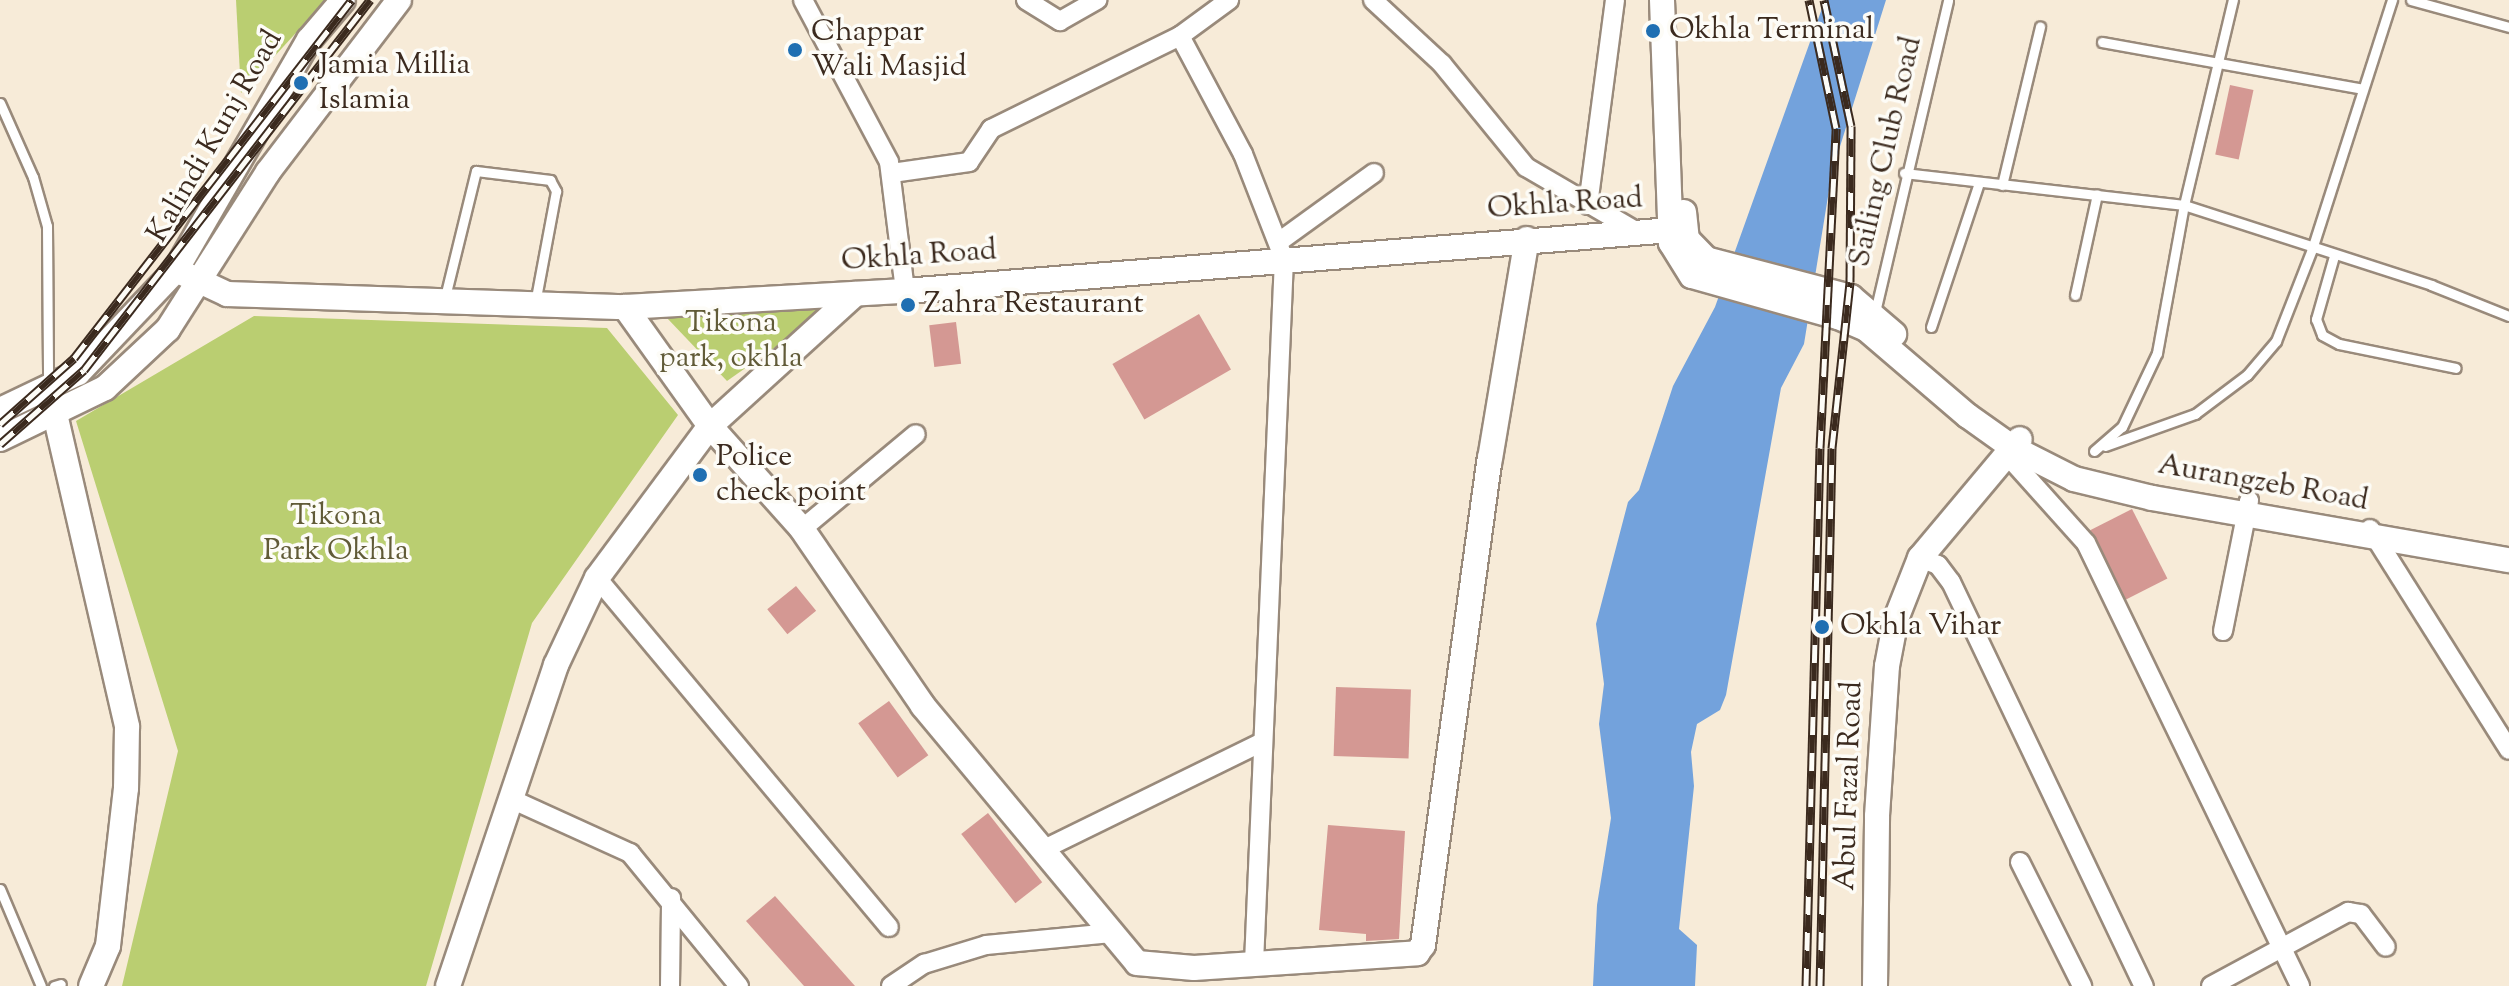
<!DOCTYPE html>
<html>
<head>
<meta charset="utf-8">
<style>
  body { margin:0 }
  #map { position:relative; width:2509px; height:986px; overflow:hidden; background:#f7ebd8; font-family:"Sorts Mill Goudy",serif }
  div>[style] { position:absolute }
  .green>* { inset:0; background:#bace71 }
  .water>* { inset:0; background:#73a2dc }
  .building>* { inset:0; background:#d49893; transform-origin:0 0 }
  .roads { filter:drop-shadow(2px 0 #998a7b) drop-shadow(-2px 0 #998a7b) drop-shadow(0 2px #998a7b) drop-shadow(0 -2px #998a7b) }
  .lane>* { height:9px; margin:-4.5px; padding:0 4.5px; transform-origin:4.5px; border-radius:4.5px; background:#fff }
  .street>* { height:18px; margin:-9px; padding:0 9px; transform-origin:9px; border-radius:9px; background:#fff }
  .secondary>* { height:24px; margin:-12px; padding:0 12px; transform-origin:12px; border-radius:12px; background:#fff }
  .rail>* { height:9px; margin-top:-4.5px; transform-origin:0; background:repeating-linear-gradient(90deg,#fdfcf7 0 18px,#3b2a1e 0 36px); box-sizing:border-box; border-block:2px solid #3b2a1e }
  .dots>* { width:22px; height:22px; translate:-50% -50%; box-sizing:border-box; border:4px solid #fdfcf7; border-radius:50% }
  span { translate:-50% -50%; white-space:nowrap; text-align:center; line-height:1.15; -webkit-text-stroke:7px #fdfcf7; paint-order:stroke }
  .poi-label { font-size:30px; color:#3b2a1e }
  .left { translate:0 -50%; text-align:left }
  .street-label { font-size:30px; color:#3b2a1e }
  .park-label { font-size:30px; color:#615b37 }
</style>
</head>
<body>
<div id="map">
  <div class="green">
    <div style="clip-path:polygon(236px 0,326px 0,241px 93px)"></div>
    <div style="clip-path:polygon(809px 298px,821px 315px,727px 381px,667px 318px)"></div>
    <div style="clip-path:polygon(254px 316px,607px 328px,678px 415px,532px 623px,426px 986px,122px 986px,178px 751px,76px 421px)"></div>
  </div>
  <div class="water">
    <div style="clip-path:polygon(1825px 0,1886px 0,1832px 172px,1804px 344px,1781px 388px,1726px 695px,1720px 710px,1697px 724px,1691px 752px,1694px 786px,1679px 929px,1697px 945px,1695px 986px,1593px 986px,1597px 905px,1611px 818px,1599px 724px,1604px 684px,1596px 624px,1628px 502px,1639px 490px,1673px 386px,1715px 307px)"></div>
  </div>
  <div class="building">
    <div style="left:2230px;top:85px;width:24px;height:71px;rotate:12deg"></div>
    <div style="left:1199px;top:314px;width:64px;height:100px;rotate:60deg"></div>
    <div style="left:956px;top:322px;width:42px;height:27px;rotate:83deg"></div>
    <div style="left:2132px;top:509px;width:78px;height:47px;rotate:63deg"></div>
    <div style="left:796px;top:586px;width:32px;height:37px;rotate:51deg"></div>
    <div style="left:1336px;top:687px;width:75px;height:69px;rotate:2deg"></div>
    <div style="left:889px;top:701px;width:67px;height:38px;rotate:54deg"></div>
    <div style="left:988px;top:813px;width:88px;height:34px;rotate:52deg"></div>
    <div style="clip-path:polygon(1328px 825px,1405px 831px,1399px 939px,1366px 941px,1366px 934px,1319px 930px)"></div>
    <div style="clip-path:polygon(775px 896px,855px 986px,804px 986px,746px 921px)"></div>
  </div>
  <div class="roads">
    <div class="lane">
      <div style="left:2411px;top:0;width:102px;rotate:15.4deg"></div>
      <div style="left:2102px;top:42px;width:264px;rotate:10.2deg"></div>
      <div style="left:0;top:103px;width:81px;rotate:66deg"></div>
      <div style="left:33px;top:177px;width:51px;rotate:74.1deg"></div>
      <div style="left:47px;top:226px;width:158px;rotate:89.6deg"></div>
      <div style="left:1904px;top:173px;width:282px;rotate:6.5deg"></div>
      <div style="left:2184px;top:205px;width:260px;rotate:17.9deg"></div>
      <div style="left:2431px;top:285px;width:84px;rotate:21.7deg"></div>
      <div style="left:2002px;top:185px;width:163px;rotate:-76.5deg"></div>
      <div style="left:2334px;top:256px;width:66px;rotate:105.9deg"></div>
      <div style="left:2316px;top:319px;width:17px;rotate:69deg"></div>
      <div style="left:2322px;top:335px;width:19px;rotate:28deg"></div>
      <div style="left:2339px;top:344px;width:119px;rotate:11.6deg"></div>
      <div style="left:2075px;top:295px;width:103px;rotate:-77.7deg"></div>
      <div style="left:444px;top:301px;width:134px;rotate:-76.2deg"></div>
      <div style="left:476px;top:171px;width:75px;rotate:6.9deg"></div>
      <div style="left:550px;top:180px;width:13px;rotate:61deg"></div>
      <div style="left:556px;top:191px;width:114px;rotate:100.6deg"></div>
      <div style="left:1875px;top:312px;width:320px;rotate:-76.8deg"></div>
      <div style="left:1931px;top:327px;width:152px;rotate:-71.6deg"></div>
      <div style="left:2105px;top:446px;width:96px;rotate:-19.6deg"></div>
      <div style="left:2195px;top:414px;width:65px;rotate:-36.9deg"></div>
      <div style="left:2247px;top:375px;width:45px;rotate:-49.5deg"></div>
      <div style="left:2276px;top:341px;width:99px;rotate:-68.6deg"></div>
      <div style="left:2312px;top:249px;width:262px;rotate:-72.2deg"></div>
      <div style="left:2094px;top:451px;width:37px;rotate:-41deg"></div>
      <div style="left:2122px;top:427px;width:82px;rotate:-64.7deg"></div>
      <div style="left:2157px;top:353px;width:150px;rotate:-79.7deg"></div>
      <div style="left:2184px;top:205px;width:211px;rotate:-76.6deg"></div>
      <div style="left:0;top:889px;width:105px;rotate:67.1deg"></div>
      <div style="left:54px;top:986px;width:7px;rotate:-16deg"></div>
    </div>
    <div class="street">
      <div style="left:803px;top:0;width:183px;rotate:62deg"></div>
      <div style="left:889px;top:162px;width:130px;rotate:82.9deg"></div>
      <div style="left:1026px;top:0;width:40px;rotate:32deg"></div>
      <div style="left:1060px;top:21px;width:43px;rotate:-29.6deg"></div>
      <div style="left:1373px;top:0;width:94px;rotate:42.8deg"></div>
      <div style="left:1442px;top:64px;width:133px;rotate:50.8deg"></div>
      <div style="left:1526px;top:167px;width:123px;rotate:30.3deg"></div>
      <div style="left:1180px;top:36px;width:134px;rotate:61.9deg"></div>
      <div style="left:1243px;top:154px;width:113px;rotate:68.7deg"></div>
      <div style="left:1284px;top:259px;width:706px;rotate:92.44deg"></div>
      <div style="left:892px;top:173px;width:78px;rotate:-8.1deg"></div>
      <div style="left:969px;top:162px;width:40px;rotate:-56deg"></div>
      <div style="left:991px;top:129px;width:211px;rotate:-26.2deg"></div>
      <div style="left:1180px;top:36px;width:61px;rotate:-36.3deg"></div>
      <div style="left:1588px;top:205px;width:207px;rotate:-82.5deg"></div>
      <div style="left:1280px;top:241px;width:116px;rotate:-35.9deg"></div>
      <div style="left:2007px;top:455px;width:118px;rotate:48.1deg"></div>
      <div style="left:2086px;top:543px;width:492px;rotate:64.2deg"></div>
      <div style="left:802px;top:529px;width:148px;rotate:-39.8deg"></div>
      <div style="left:2370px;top:529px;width:261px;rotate:57.8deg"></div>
      <div style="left:1920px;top:558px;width:19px;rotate:21deg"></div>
      <div style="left:1938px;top:565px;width:21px;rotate:53deg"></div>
      <div style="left:1951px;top:582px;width:448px;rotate:64.5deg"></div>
      <div style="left:597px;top:578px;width:455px;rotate:50.1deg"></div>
      <div style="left:2223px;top:631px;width:133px;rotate:-78.7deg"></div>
      <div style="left:511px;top:799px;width:131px;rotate:24.4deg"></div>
      <div style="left:630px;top:853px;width:172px;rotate:50.7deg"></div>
      <div style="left:1042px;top:850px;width:245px;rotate:-26.1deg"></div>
      <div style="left:2020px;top:862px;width:139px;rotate:63.4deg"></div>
      <div style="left:670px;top:986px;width:88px;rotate:-89.3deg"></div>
      <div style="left:891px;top:986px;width:40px;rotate:-34deg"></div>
      <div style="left:924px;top:964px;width:65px;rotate:-17deg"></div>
      <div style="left:986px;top:945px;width:126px;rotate:-5.5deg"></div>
      <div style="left:2211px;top:986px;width:156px;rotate:-28.4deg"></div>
      <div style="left:2348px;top:912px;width:13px;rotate:9deg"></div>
      <div style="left:2361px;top:914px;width:41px;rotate:52.9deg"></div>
    </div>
    <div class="secondary">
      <div style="left:1662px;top:0;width:243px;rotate:87.9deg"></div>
      <div style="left:1671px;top:243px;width:39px;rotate:58deg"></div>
      <div style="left:1692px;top:276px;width:152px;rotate:15.7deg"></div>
      <div style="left:1838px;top:317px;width:30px;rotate:23deg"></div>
      <div style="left:1866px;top:329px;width:134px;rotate:40.5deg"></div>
      <div style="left:1968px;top:416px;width:55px;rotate:35.4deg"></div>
      <div style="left:2013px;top:448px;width:68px;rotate:26.9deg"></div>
      <div style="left:2074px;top:479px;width:80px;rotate:13.7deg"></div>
      <div style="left:2152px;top:498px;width:362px;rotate:9.9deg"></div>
      <div style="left:1684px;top:212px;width:27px;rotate:84deg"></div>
      <div style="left:1687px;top:239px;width:28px;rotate:46deg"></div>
      <div style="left:1706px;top:259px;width:150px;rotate:14.7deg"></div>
      <div style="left:1851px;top:297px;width:57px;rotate:40.7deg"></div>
      <div style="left:176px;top:270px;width:56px;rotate:25.2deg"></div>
      <div style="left:227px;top:294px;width:398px;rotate:1.9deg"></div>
      <div style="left:625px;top:307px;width:280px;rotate:-3.3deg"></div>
      <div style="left:905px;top:291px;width:768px;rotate:-4.55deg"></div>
      <div style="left:625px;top:307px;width:146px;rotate:54.5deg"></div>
      <div style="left:710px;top:426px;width:138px;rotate:48.2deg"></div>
      <div style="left:802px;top:529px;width:214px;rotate:55.6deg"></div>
      <div style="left:923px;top:706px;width:334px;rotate:50.2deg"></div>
      <div style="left:1137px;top:963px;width:57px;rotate:5deg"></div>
      <div style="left:1194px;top:968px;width:224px;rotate:-3.8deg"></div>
      <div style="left:1417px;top:953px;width:10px;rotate:-53deg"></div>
      <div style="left:1423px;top:945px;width:491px;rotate:-82.2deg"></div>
      <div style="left:1490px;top:459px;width:223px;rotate:-80.5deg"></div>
      <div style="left:0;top:410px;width:86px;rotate:-25.4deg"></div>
      <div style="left:78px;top:373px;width:142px;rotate:-46.4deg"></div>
      <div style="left:176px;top:270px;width:266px;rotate:-60deg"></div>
      <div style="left:309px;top:40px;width:52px;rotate:-49.6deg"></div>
      <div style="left:55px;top:414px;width:321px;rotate:77deg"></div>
      <div style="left:127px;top:727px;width:61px;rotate:90.9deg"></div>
      <div style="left:126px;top:788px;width:159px;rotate:96.5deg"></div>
      <div style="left:108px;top:946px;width:43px;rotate:113deg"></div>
      <div style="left:0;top:439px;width:117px;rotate:-25.9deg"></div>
      <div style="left:105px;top:388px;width:86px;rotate:-43.1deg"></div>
      <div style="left:168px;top:329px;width:186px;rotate:-57.5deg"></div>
      <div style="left:268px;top:172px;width:216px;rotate:-52.7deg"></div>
      <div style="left:448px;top:986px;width:339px;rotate:-71.4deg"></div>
      <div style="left:556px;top:665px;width:96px;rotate:-64.8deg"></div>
      <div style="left:597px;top:578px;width:189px;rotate:-53.4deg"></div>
      <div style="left:710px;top:426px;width:196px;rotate:-42.3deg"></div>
      <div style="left:1875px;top:986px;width:170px;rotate:-89.3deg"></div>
      <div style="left:1877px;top:816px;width:150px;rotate:-86.2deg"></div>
      <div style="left:1887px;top:666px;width:48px;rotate:-79.2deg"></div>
      <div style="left:1896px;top:619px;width:66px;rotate:-68.5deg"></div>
      <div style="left:1920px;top:558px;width:155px;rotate:-50deg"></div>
    </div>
  </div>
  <div class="rail">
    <div style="left:0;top:424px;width:99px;rotate:-41.7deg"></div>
    <div style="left:74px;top:358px;width:453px;rotate:-52.2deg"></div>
    <div style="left:0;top:444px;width:112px;rotate:-41.4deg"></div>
    <div style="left:84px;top:370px;width:468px;rotate:-52.3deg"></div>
    <div style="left:1806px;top:986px;width:538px;rotate:-88.51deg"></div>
    <div style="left:1820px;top:448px;width:320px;rotate:-87.1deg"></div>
    <div style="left:1836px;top:128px;width:131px;rotate:-101.9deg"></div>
    <div style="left:1820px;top:986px;width:538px;rotate:-88.72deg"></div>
    <div style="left:1832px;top:448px;width:167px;rotate:-83.8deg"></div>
    <div style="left:1850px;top:282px;width:156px;rotate:-89.6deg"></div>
    <div style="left:1851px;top:126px;width:129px;rotate:-102.1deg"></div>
  </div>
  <div class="dots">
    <div style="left:1653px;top:31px;background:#1f6fb2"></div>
    <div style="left:795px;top:50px;background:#1f6fb2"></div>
    <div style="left:301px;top:83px;background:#1f6fb2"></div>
    <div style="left:908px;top:305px;background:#1f6fb2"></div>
    <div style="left:700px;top:475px;background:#1f6fb2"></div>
    <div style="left:1822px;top:627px;background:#1f6fb2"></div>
  </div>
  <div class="poi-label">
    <span class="left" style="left:1669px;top:31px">Okhla Terminal</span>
    <span class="left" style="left:811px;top:50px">Chappar<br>Wali Masjid</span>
    <span class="left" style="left:319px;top:83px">Jamia Millia<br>Islamia</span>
    <span class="left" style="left:924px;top:305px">Zahra Restaurant</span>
    <span class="left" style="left:716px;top:475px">Police<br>check point</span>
    <span class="left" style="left:1840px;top:627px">Okhla Vihar</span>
  </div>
  <div class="street-label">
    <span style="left:216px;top:137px;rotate:-60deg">Kalindi Kunj Road</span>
    <span style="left:1887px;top:152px;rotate:-77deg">Sailing Club Road</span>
    <span style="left:1565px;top:205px;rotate:-4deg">Okhla Road</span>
    <span style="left:919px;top:257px;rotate:-4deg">Okhla Road</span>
    <span style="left:2263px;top:484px;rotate:10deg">Aurangzeb Road</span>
    <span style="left:1850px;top:786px;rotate:-88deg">Abul Fazal Road</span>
  </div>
  <div class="park-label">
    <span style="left:731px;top:341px">Tikona<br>park, okhla</span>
    <span style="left:336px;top:534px">Tikona<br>Park Okhla</span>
  </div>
</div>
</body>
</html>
